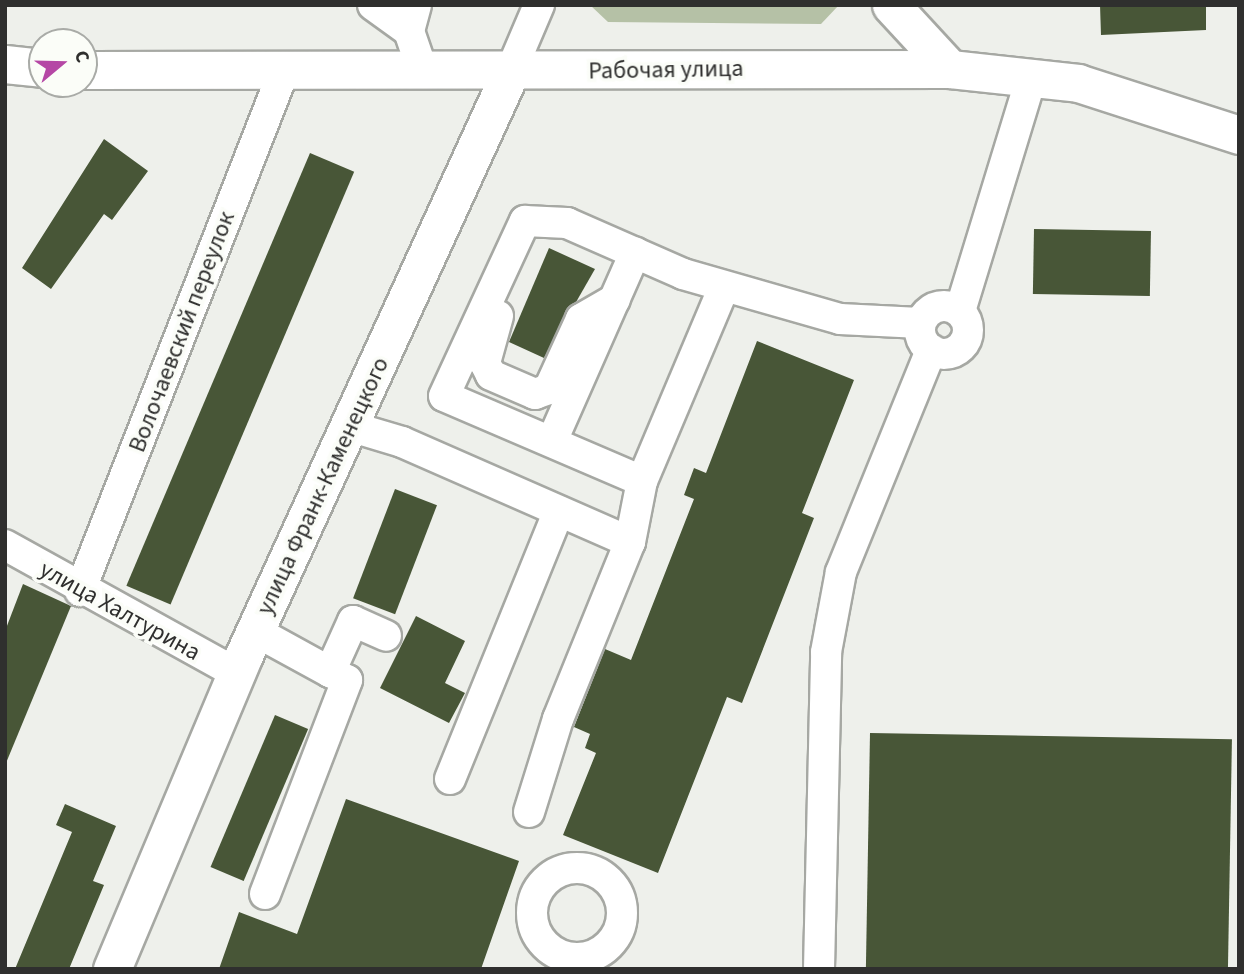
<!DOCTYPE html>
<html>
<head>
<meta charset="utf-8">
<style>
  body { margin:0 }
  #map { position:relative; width:1244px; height:974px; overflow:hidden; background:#eef0eb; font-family:"Source Sans 3",sans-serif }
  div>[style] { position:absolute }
  .green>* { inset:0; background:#b5c1a6 }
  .building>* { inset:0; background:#485637; transform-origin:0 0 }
  .roads { filter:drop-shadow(2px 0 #a6a8a3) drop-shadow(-2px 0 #a6a8a3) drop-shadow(0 2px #a6a8a3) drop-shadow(0 -2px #a6a8a3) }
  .minor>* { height:30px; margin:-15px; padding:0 15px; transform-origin:15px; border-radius:15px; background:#fff }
  .minor>.ring { margin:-15px; padding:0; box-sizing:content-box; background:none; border:30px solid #fff; border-radius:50% }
  .major>* { height:37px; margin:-18.5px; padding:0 18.5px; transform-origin:18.5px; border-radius:18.5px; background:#fff }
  span { translate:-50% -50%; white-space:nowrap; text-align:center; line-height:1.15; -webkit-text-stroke:7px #fbfdf8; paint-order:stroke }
  .street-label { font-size:24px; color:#2f2f2e }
  .frame { position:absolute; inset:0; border:7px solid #2f2f2e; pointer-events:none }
  .north { position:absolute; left:28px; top:28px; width:70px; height:70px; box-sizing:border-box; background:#fbfdf8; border:2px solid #a9aba7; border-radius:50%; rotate:71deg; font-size:19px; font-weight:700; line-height:28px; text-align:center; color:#2f2f2e }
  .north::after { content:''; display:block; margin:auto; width:24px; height:32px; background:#b547a5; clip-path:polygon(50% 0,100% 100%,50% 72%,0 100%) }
</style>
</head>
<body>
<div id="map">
  <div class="green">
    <div style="clip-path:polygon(590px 5px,839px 5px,821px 24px,608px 22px)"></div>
  </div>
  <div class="building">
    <div style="clip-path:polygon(1100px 5px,1206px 5px,1206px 30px,1101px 35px)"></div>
    <div style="clip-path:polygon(104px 139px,148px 171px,112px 220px,104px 214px,51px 289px,22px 268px)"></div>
    <div style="left:310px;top:153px;width:48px;height:470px;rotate:23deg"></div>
    <div style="left:1034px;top:229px;width:117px;height:65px;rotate:1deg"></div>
    <div style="clip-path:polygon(549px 248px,595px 269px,544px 358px,509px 342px)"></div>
    <div style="clip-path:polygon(757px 341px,854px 380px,802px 513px,814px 518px,742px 703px,727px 697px,658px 873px,563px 835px,596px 753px,585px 748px,590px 734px,574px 727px,605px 649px,631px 660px,694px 499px,684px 495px,694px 468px,706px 473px)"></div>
    <div style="left:395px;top:489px;width:45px;height:117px;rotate:21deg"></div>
    <div style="clip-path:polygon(23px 584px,71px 606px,6px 763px,5px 631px)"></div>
    <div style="clip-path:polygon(416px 616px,465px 641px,445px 683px,465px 693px,449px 723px,380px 688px)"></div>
    <div style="left:275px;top:715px;width:36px;height:165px;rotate:23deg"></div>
    <div style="left:870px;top:733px;width:362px;height:236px;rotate:1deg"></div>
    <div style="clip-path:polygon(346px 799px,519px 861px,481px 969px,219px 969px,239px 912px,297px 934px)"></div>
    <div style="clip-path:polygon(65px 804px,116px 826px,93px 881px,104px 885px,69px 969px,15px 969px,72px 832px,56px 825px)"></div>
  </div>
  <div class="roads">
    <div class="minor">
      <div style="left:373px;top:5px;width:44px;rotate:35.8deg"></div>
      <div style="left:416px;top:5px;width:27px;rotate:105deg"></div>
      <div style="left:409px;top:31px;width:40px;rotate:71.1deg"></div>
      <div style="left:510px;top:73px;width:74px;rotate:-66.9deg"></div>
      <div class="ring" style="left:920px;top:306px;width:18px;height:18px"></div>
      <div style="left:960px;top:311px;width:246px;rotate:-73deg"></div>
      <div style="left:498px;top:316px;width:49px;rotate:105.5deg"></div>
      <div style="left:485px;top:363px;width:13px;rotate:63deg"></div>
      <div style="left:491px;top:375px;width:48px;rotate:23.4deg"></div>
      <div style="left:535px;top:394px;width:15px;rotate:-20deg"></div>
      <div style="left:549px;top:389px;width:77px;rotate:-65.4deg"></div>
      <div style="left:581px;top:319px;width:39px;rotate:-30deg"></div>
      <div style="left:352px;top:427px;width:52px;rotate:16.7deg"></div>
      <div style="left:402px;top:442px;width:249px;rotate:23.7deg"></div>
      <div style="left:552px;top:441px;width:206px;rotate:-66.2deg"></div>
      <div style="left:642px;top:481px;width:215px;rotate:-156.8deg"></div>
      <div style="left:444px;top:396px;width:193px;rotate:-65.2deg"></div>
      <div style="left:525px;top:221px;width:42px;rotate:2.7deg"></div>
      <div style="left:567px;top:223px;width:127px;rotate:23.7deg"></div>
      <div style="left:683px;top:274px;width:163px;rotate:16deg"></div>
      <div style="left:840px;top:319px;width:80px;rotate:2.9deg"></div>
      <div style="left:5px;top:545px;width:264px;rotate:29deg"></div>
      <div style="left:80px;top:591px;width:556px;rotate:-68.6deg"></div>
      <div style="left:255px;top:631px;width:85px;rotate:28.7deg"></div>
      <div style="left:330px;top:672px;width:56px;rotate:-65.7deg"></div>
      <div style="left:353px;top:621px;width:36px;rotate:24deg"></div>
      <div style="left:450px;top:779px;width:289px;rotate:-67.9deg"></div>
      <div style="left:529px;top:812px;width:97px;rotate:-72.7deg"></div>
      <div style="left:558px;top:719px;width:191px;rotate:-67.9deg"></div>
      <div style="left:630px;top:542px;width:62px;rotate:-78.9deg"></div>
      <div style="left:642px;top:481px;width:211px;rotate:-67.1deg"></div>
      <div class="ring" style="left:532px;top:868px;width:60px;height:60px"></div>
      <div style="left:265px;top:894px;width:229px;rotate:-69deg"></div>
      <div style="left:347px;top:680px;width:19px;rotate:-155deg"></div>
      <div style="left:819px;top:969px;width:317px;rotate:-88.7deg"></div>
      <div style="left:826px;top:652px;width:81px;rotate:-79.4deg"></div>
      <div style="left:841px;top:572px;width:240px;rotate:-67.9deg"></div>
    </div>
    <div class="major">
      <div style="left:891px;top:5px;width:87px;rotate:47.3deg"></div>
      <div style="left:5px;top:64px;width:37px;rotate:6deg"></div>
      <div style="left:84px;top:70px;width:866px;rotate:-0.07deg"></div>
      <div style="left:950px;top:69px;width:129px;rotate:6.2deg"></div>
      <div style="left:1078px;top:83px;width:169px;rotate:17.9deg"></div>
      <div style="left:112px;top:969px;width:341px;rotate:-67.2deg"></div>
      <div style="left:244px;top:655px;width:640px;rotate:-65.44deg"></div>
    </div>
  </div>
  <div class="street-label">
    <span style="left:666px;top:70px;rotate:-1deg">Рабочая улица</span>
    <span style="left:182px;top:332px;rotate:-69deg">Волочаевский переулок</span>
    <span style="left:323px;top:486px;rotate:-65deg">улица Франк-Каменецкого</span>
    <span style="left:120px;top:611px;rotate:29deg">улица Халтурина</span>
  </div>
  <div class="frame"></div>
  <div class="north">С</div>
</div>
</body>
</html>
